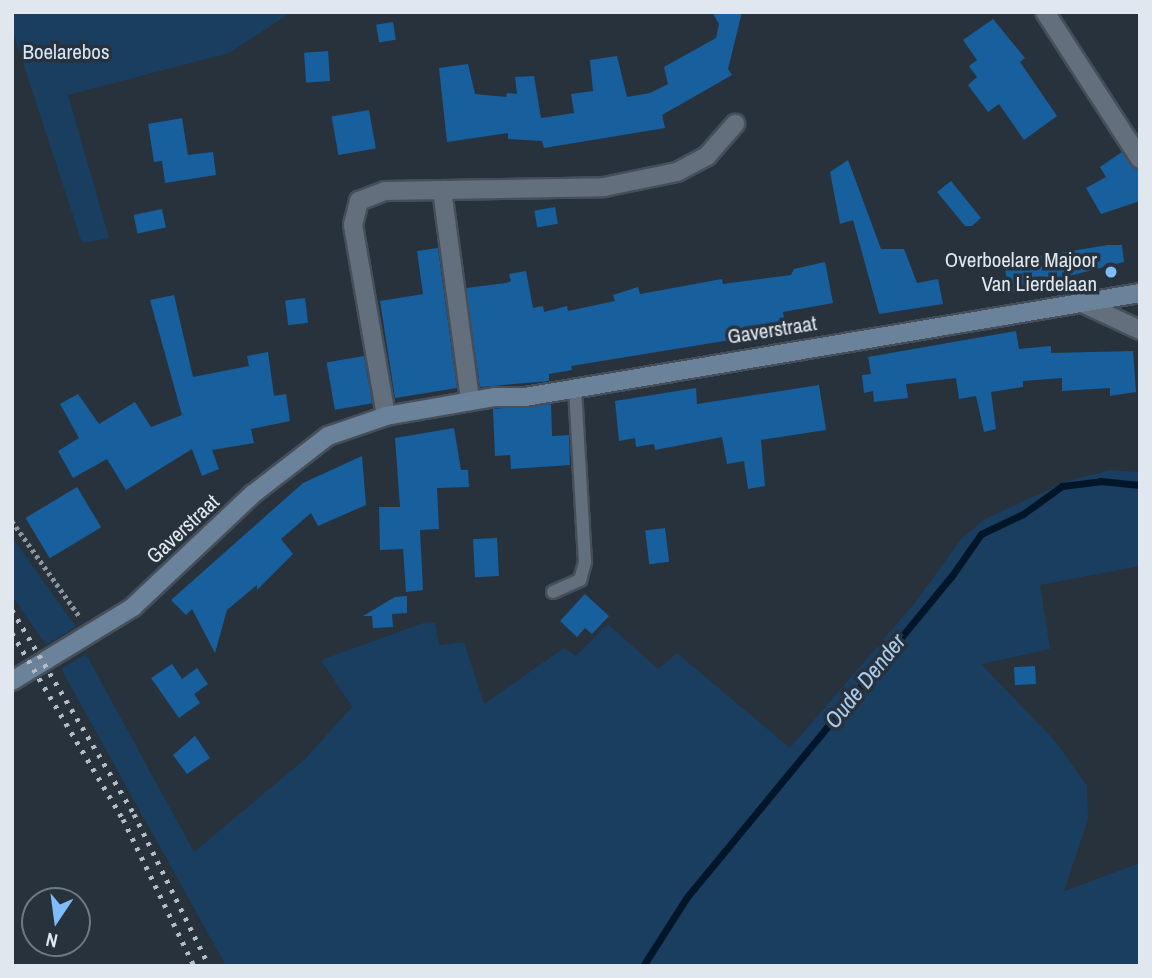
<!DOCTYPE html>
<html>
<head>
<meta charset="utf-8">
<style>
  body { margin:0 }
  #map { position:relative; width:1152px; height:978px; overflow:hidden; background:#27323d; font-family:"Archivo Narrow",sans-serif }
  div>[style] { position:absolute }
  .green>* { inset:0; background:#193e60 }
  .stream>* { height:7px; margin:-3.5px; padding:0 3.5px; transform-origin:3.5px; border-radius:3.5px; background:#021629 }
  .building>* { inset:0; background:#17609d; transform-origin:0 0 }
  .path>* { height:4.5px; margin-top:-2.25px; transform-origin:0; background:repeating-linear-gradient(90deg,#8c959e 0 3.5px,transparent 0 7px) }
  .roads { filter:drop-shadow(2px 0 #464f59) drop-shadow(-2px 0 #464f59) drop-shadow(0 2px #464f59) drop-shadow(0 -2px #464f59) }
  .lane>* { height:12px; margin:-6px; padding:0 6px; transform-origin:6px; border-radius:6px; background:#636f7c }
  .street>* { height:18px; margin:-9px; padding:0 9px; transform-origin:9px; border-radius:9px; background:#636f7c }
  .secondary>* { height:18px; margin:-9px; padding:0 9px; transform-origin:9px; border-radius:9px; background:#6b829b }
  .rail>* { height:5px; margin-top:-2.5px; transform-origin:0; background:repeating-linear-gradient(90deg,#b4bcc4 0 3.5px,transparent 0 10.5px) }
  .dots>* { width:19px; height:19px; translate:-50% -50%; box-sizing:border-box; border:4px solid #27323d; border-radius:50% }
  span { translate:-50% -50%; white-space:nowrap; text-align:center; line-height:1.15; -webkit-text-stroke:7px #27323d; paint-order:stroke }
  .park-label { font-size:21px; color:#d5e6f8 }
  .poi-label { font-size:21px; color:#e0e7ee }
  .right { translate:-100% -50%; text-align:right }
  .street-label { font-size:21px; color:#e0e7ee }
  .water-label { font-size:23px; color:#aacced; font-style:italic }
  .frame { position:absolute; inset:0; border:14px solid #e0e7ee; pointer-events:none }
  .north { position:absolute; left:21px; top:887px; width:70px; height:70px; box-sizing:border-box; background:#27323d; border:2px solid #717a84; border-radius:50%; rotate:193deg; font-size:19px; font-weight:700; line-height:28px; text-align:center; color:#e0e7ee }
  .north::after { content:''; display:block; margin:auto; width:24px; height:32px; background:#7fbdfa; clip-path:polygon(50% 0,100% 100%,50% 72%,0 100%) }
</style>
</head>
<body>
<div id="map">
  <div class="green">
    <div style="clip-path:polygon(12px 12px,292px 12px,229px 53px,68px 95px,109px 238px,82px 243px,12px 29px)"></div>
    <div style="clip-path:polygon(1109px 470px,1140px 472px,1140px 566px,1040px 585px,1050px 649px,981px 664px,1055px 741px,1087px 786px,1088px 819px,1064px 891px,1140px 863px,1140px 966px,226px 966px,61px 669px,86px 654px,194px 852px,305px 759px,352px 707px,321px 660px,426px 622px,435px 623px,439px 645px,464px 642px,484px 704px,564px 648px,576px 656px,608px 624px,658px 669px,677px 653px,790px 748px,914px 604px,962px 538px,985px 519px,1065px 482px)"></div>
    <div style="clip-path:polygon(12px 537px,76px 627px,46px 645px,12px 596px)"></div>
  </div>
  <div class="stream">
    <div style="left:643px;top:966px;width:82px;rotate:-57.5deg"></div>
    <div style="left:687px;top:897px;width:415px;rotate:-50.5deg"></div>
    <div style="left:951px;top:577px;width:52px;rotate:-55.1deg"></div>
    <div style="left:981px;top:534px;width:47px;rotate:-25.5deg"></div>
    <div style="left:1023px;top:514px;width:48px;rotate:-35.7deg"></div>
    <div style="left:1062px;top:486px;width:38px;rotate:-7deg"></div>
    <div style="left:1100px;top:481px;width:40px;rotate:5.7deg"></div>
  </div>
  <div class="building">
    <div style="clip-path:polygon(712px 12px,742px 12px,728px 69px,732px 75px,662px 115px,665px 128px,544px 148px,542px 141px,508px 139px,508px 133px,447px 142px,439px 68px,468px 64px,475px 94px,506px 97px,507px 93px,517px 94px,515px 77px,534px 76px,541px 118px,574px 113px,571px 94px,593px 91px,590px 60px,617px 56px,627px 97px,650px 93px,668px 84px,664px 67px,716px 38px,719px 24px)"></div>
    <div style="clip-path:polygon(993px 19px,1025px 58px,1020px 62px,1057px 116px,1024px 140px,999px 104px,988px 112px,968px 85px,977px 77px,969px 66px,977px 60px,963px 40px)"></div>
    <div style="left:393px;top:22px;width:18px;height:17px;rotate:81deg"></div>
    <div style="left:328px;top:51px;width:30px;height:24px;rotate:86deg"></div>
    <div style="left:369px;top:110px;width:39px;height:38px;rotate:80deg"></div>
    <div style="clip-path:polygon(182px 118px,188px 155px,213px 152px,216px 175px,165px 183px,162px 161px,154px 162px,148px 124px)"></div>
    <div style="clip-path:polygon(1122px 152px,1140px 170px,1140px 201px,1101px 214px,1086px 188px,1106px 177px,1100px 167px)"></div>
    <div style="clip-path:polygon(848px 160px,881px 249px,904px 249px,917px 283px,938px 279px,943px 304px,879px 314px,853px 220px,840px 224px,830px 172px)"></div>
    <div style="clip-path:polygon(951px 181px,981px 218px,972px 226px,965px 226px,937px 192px)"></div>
    <div style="left:555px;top:207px;width:17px;height:21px;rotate:80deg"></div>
    <div style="left:162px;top:209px;width:19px;height:29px;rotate:78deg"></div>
    <div style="clip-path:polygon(1108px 245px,1122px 245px,1124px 262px,1049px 281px,1050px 286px,1009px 293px,1004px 262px)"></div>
    <div style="clip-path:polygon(438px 248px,457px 388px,395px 398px,380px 301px,423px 294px,417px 251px)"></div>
    <div style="clip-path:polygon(825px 262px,833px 303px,783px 312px,786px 331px,571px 366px,572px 370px,549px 374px,549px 381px,480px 387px,466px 288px,506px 283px,511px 281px,509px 274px,526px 271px,533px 308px,543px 306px,544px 312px,567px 306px,568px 311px,615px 301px,613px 295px,638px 287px,640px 294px,722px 279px,723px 284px,791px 275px,794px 269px)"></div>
    <div style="clip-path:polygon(174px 295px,193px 377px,249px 366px,247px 356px,268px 352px,274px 396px,286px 394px,290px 421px,251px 429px,254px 443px,212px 450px,219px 469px,202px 476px,192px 449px,126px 490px,107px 459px,73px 478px,58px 451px,79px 438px,60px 404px,78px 394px,99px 424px,135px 402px,151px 427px,182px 415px,150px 300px)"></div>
    <div style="left:305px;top:298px;width:25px;height:20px;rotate:83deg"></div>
    <div style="clip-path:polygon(1016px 331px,1019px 349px,1051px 346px,1051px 353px,1133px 351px,1136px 392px,1110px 396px,1110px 388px,1062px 391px,1062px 378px,1023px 381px,1023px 387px,991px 392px,996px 429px,984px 432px,976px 396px,959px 399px,956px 378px,906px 384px,908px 398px,874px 402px,873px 391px,864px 393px,862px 375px,871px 374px,868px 357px)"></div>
    <div style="left:364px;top:356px;width:48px;height:38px;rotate:80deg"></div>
    <div style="clip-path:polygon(819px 385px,826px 430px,761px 440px,765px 486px,748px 489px,744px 461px,727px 464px,722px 437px,655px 450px,654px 444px,636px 447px,635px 438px,619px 441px,615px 401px,696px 388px,697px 404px)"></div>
    <div style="clip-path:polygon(551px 404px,552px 436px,569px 435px,570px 465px,511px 469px,510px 455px,495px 456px,493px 409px)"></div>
    <div style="clip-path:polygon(454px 428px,461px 470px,468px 470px,469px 487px,437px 488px,439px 529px,420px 530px,423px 590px,406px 592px,403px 549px,380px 550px,379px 507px,400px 507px,395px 438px)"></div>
    <div style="clip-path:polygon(362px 456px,366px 505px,318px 526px,311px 513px,281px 539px,293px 554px,257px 590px,257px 585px,227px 610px,215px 653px,192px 609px,186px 615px,171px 600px,303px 483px)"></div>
    <div style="left:77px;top:487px;width:47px;height:60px;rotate:59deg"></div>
    <div style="left:665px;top:528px;width:34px;height:20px;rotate:83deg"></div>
    <div style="left:497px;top:538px;width:38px;height:24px;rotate:87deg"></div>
    <div style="clip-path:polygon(585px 594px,609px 616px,592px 634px,585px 628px,577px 637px,560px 621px)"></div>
    <div style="clip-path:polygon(407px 596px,407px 613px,392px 614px,393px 627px,373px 628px,372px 616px,363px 616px,395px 597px)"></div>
    <div style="clip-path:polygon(172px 664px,182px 679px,197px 668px,208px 684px,194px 694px,200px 703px,179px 718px,151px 678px)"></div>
    <div style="left:1035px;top:666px;width:18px;height:21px;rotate:87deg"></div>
    <div style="clip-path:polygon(195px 736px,210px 758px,187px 774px,173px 755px)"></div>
  </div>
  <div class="path">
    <div style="left:12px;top:521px;width:118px;rotate:54.7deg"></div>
  </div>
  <div class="roads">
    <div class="lane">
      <div style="left:553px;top:592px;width:30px;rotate:-24deg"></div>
      <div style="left:580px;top:580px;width:19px;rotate:-74deg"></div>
      <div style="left:585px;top:562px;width:175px;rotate:-93.3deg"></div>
    </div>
    <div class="street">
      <div style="left:1045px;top:12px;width:175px;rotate:57.1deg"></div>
      <div style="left:442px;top:190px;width:213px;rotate:82.4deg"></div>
      <div style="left:1082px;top:303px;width:64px;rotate:25deg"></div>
      <div style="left:386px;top:416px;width:194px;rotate:-99.8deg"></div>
      <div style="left:353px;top:225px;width:25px;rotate:-76deg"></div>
      <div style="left:359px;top:201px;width:28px;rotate:-21deg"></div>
      <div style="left:385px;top:191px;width:219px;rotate:-1deg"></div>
      <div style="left:604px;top:187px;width:75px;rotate:-11.6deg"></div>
      <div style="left:677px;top:172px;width:34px;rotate:-28deg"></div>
      <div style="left:707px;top:156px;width:43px;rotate:-48.8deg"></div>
    </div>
    <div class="secondary">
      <div style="left:12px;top:681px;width:142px;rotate:-31.4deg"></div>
      <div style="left:133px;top:607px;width:165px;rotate:-43.3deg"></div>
      <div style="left:253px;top:494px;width:95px;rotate:-37.7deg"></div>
      <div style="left:328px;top:436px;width:61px;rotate:-19deg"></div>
      <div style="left:386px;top:416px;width:111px;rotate:-9.9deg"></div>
      <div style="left:495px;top:397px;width:30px"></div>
      <div style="left:525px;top:397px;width:624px;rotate:-9.6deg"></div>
    </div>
  </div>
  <div class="rail">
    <div style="left:12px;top:610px;width:238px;rotate:59.1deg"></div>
    <div style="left:134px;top:814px;width:169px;rotate:63.7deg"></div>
    <div style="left:12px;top:633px;width:217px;rotate:59.2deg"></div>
    <div style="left:123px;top:819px;width:163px;rotate:64.2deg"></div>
  </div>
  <div class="dots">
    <div style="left:1111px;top:272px;background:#7fbdfa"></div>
  </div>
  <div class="park-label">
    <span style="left:66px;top:52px">Boelarebos</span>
  </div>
  <div class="poi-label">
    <span class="right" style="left:1097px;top:272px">Overboelare Majoor<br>Van Lierdelaan</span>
  </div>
  <div class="street-label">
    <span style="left:772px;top:330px;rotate:-9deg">Gaverstraat</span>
    <span style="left:183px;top:529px;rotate:-43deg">Gaverstraat</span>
  </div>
  <div class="water-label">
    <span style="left:865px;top:681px;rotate:-51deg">Oude Dender</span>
  </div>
  <div class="frame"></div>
  <div class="north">N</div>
</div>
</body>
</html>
